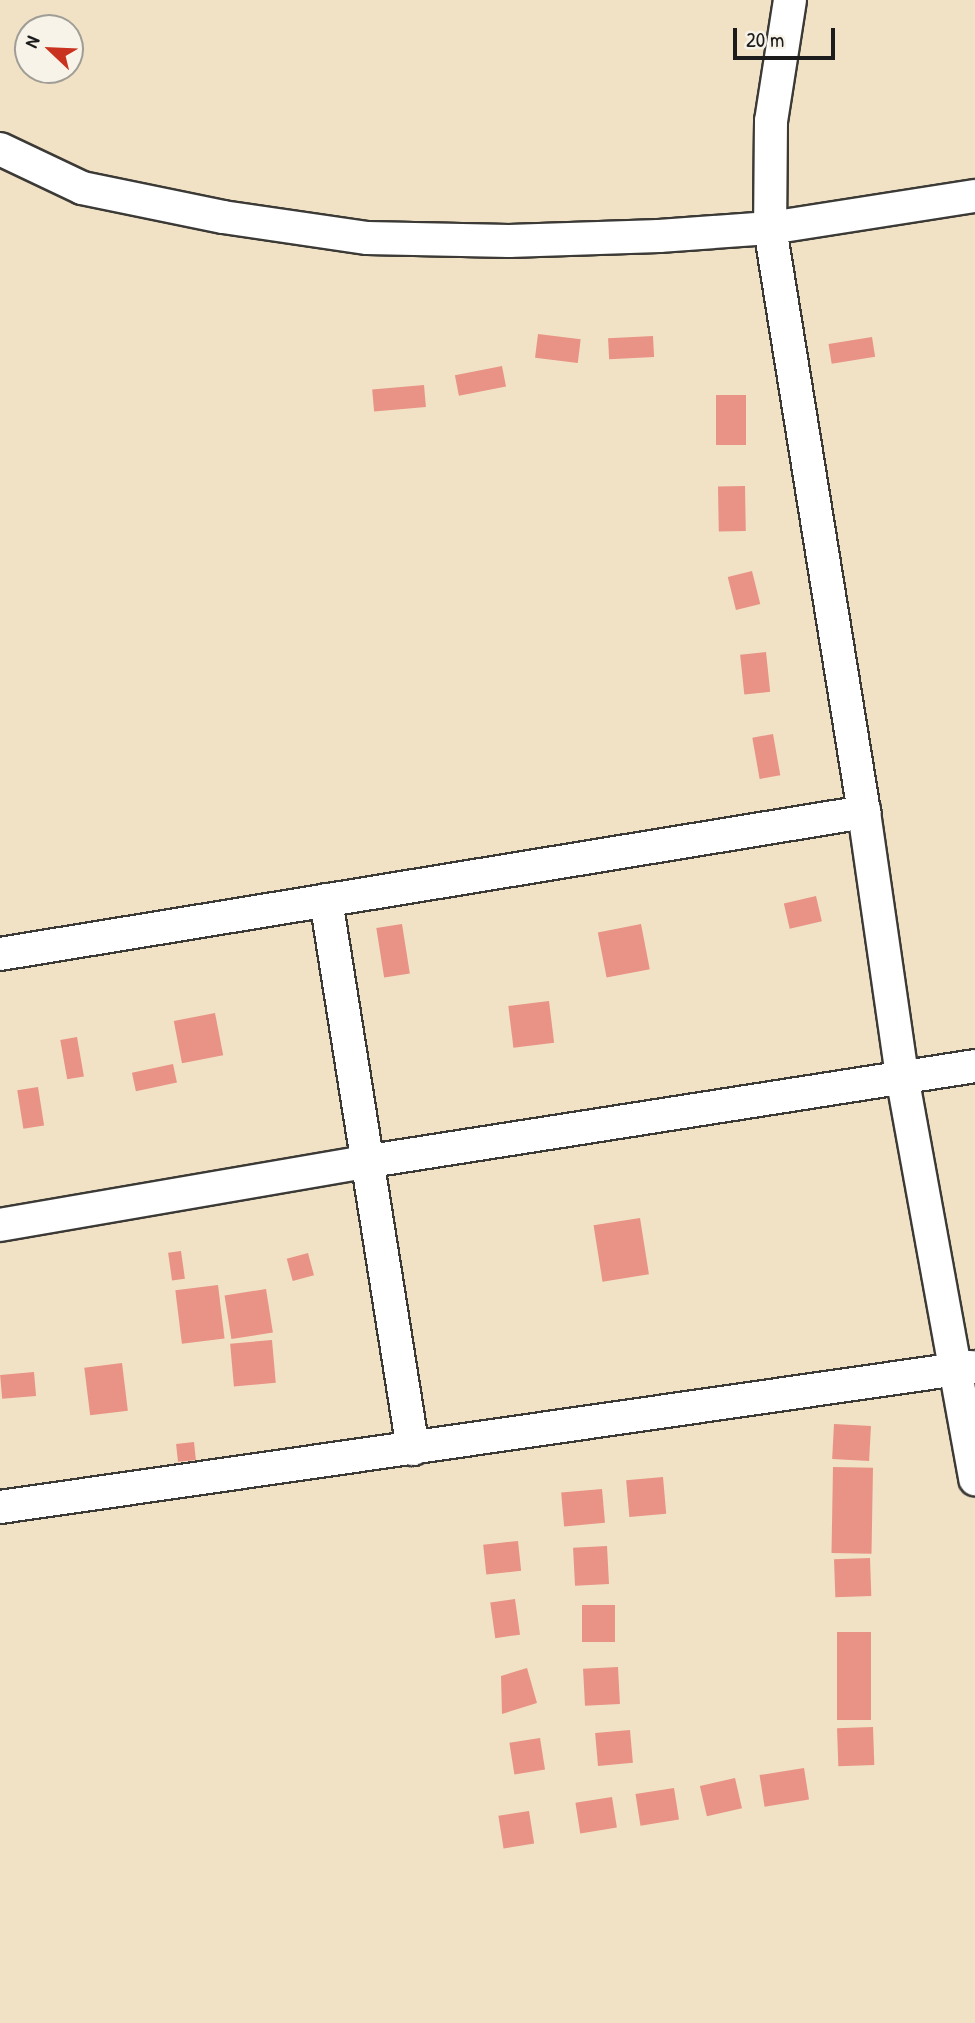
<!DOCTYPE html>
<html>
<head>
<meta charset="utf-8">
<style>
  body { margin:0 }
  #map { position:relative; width:975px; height:2023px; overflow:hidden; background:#f1e2c6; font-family:"Patrick Hand",sans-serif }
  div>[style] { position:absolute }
  .building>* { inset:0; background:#e89385; transform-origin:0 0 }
  .roads { filter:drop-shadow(2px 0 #3c3a36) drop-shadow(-2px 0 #3c3a36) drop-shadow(0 2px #3c3a36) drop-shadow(0 -2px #3c3a36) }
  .street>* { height:32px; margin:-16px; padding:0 16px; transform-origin:16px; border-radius:16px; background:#fff }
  span { translate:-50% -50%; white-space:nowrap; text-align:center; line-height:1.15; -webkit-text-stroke:7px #f7f3e8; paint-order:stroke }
  .north { position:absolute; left:14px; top:14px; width:70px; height:70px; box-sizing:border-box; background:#f7f3e8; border:2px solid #9f9d96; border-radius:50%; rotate:293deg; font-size:19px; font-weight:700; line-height:28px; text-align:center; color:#1c1c1c }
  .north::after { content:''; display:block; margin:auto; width:24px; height:32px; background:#c8321e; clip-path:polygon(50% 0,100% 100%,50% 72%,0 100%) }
  .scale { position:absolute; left:733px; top:28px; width:102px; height:32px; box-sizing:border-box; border:4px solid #1c1c1c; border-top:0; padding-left:9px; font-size:21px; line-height:24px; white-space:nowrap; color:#1c1c1c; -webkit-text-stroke:5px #f7f3e8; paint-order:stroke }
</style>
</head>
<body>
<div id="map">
  <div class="building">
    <div style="left:538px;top:334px;width:43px;height:24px;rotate:7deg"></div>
    <div style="left:653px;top:336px;width:21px;height:45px;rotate:87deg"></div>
    <div style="left:872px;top:337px;width:20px;height:44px;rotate:81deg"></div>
    <div style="left:502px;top:366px;width:21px;height:48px;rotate:79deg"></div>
    <div style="left:424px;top:385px;width:22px;height:52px;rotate:85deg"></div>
    <div style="left:746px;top:395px;width:50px;height:30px;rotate:90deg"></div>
    <div style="left:745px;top:486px;width:45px;height:27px;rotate:89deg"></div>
    <div style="left:752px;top:571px;width:34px;height:25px;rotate:76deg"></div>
    <div style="left:766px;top:652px;width:40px;height:26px;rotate:84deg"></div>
    <div style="left:773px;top:734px;width:42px;height:21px;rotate:80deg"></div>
    <div style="left:816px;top:896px;width:26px;height:33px;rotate:77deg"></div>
    <div style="left:402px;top:924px;width:50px;height:26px;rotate:81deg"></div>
    <div style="left:641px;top:924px;width:46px;height:44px;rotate:79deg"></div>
    <div style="left:549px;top:1001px;width:42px;height:41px;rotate:83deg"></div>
    <div style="left:215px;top:1013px;width:43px;height:42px;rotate:79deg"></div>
    <div style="left:77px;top:1037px;width:40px;height:17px;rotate:80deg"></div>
    <div style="left:173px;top:1064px;width:19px;height:42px;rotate:78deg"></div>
    <div style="left:38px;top:1087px;width:39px;height:21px;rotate:81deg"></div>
    <div style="left:640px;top:1218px;width:57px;height:47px;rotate:81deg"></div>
    <div style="left:181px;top:1251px;width:28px;height:13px;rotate:82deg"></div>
    <div style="left:308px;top:1253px;width:23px;height:22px;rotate:75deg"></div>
    <div style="left:218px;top:1285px;width:54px;height:43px;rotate:83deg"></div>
    <div style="left:266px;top:1289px;width:44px;height:42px;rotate:81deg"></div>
    <div style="left:272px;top:1340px;width:43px;height:42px;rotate:85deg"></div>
    <div style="left:122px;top:1363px;width:48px;height:38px;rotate:83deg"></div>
    <div style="left:34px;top:1372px;width:24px;height:34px;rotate:85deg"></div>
    <div style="left:834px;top:1424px;width:37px;height:35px;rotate:3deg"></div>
    <div style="left:194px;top:1442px;width:18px;height:18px;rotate:84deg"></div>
    <div style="left:833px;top:1467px;width:40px;height:86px;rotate:1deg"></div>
    <div style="left:663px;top:1477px;width:37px;height:37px;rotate:85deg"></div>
    <div style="left:602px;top:1489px;width:34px;height:41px;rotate:85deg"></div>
    <div style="left:518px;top:1541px;width:30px;height:35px;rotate:84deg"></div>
    <div style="left:607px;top:1546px;width:38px;height:34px;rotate:87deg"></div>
    <div style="left:870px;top:1558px;width:38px;height:36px;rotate:88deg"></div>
    <div style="left:515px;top:1599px;width:36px;height:25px;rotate:82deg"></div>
    <div style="left:582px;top:1605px;width:33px;height:37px"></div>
    <div style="left:871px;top:1632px;width:88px;height:34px;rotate:90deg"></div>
    <div style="left:618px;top:1667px;width:37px;height:35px;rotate:87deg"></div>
    <div style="clip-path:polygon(527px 1668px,537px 1703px,502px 1714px,501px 1676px)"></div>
    <div style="left:873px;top:1727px;width:38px;height:36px;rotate:88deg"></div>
    <div style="left:630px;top:1730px;width:33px;height:35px;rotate:85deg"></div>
    <div style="left:540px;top:1738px;width:32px;height:31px;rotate:81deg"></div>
    <div style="left:804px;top:1768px;width:32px;height:45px;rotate:81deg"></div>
    <div style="left:735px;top:1778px;width:31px;height:36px;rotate:77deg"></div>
    <div style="left:674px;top:1788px;width:32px;height:39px;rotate:81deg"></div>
    <div style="left:612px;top:1797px;width:31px;height:37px;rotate:81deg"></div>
    <div style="left:529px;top:1811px;width:33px;height:31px;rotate:81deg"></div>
  </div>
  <div class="roads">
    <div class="street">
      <div style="left:790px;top:0;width:122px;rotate:98.9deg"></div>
      <div style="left:771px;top:121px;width:107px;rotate:90.5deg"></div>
      <div style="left:770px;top:228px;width:592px;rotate:80.86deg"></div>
      <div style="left:864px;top:812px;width:267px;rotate:81.8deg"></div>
      <div style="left:902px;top:1076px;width:410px;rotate:79.7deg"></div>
      <div style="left:0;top:149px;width:91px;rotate:25.4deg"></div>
      <div style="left:82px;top:188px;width:144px;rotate:11.6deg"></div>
      <div style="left:223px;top:217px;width:146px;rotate:8.3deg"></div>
      <div style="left:367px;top:238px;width:142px;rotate:1.2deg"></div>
      <div style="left:509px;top:241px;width:150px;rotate:-1.9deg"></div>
      <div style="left:659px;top:236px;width:111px;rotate:-4.1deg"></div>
      <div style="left:770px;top:228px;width:207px;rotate:-8.9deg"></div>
      <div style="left:326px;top:900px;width:556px;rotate:81deg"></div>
      <div style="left:0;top:954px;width:876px;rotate:-9.33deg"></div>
      <div style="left:0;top:1225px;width:375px;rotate:-9.8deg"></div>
      <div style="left:370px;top:1161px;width:612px;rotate:-8.92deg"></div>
      <div style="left:0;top:1507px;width:982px;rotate:-8.2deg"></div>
    </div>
  </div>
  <div class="north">N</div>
  <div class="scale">20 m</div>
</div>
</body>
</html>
